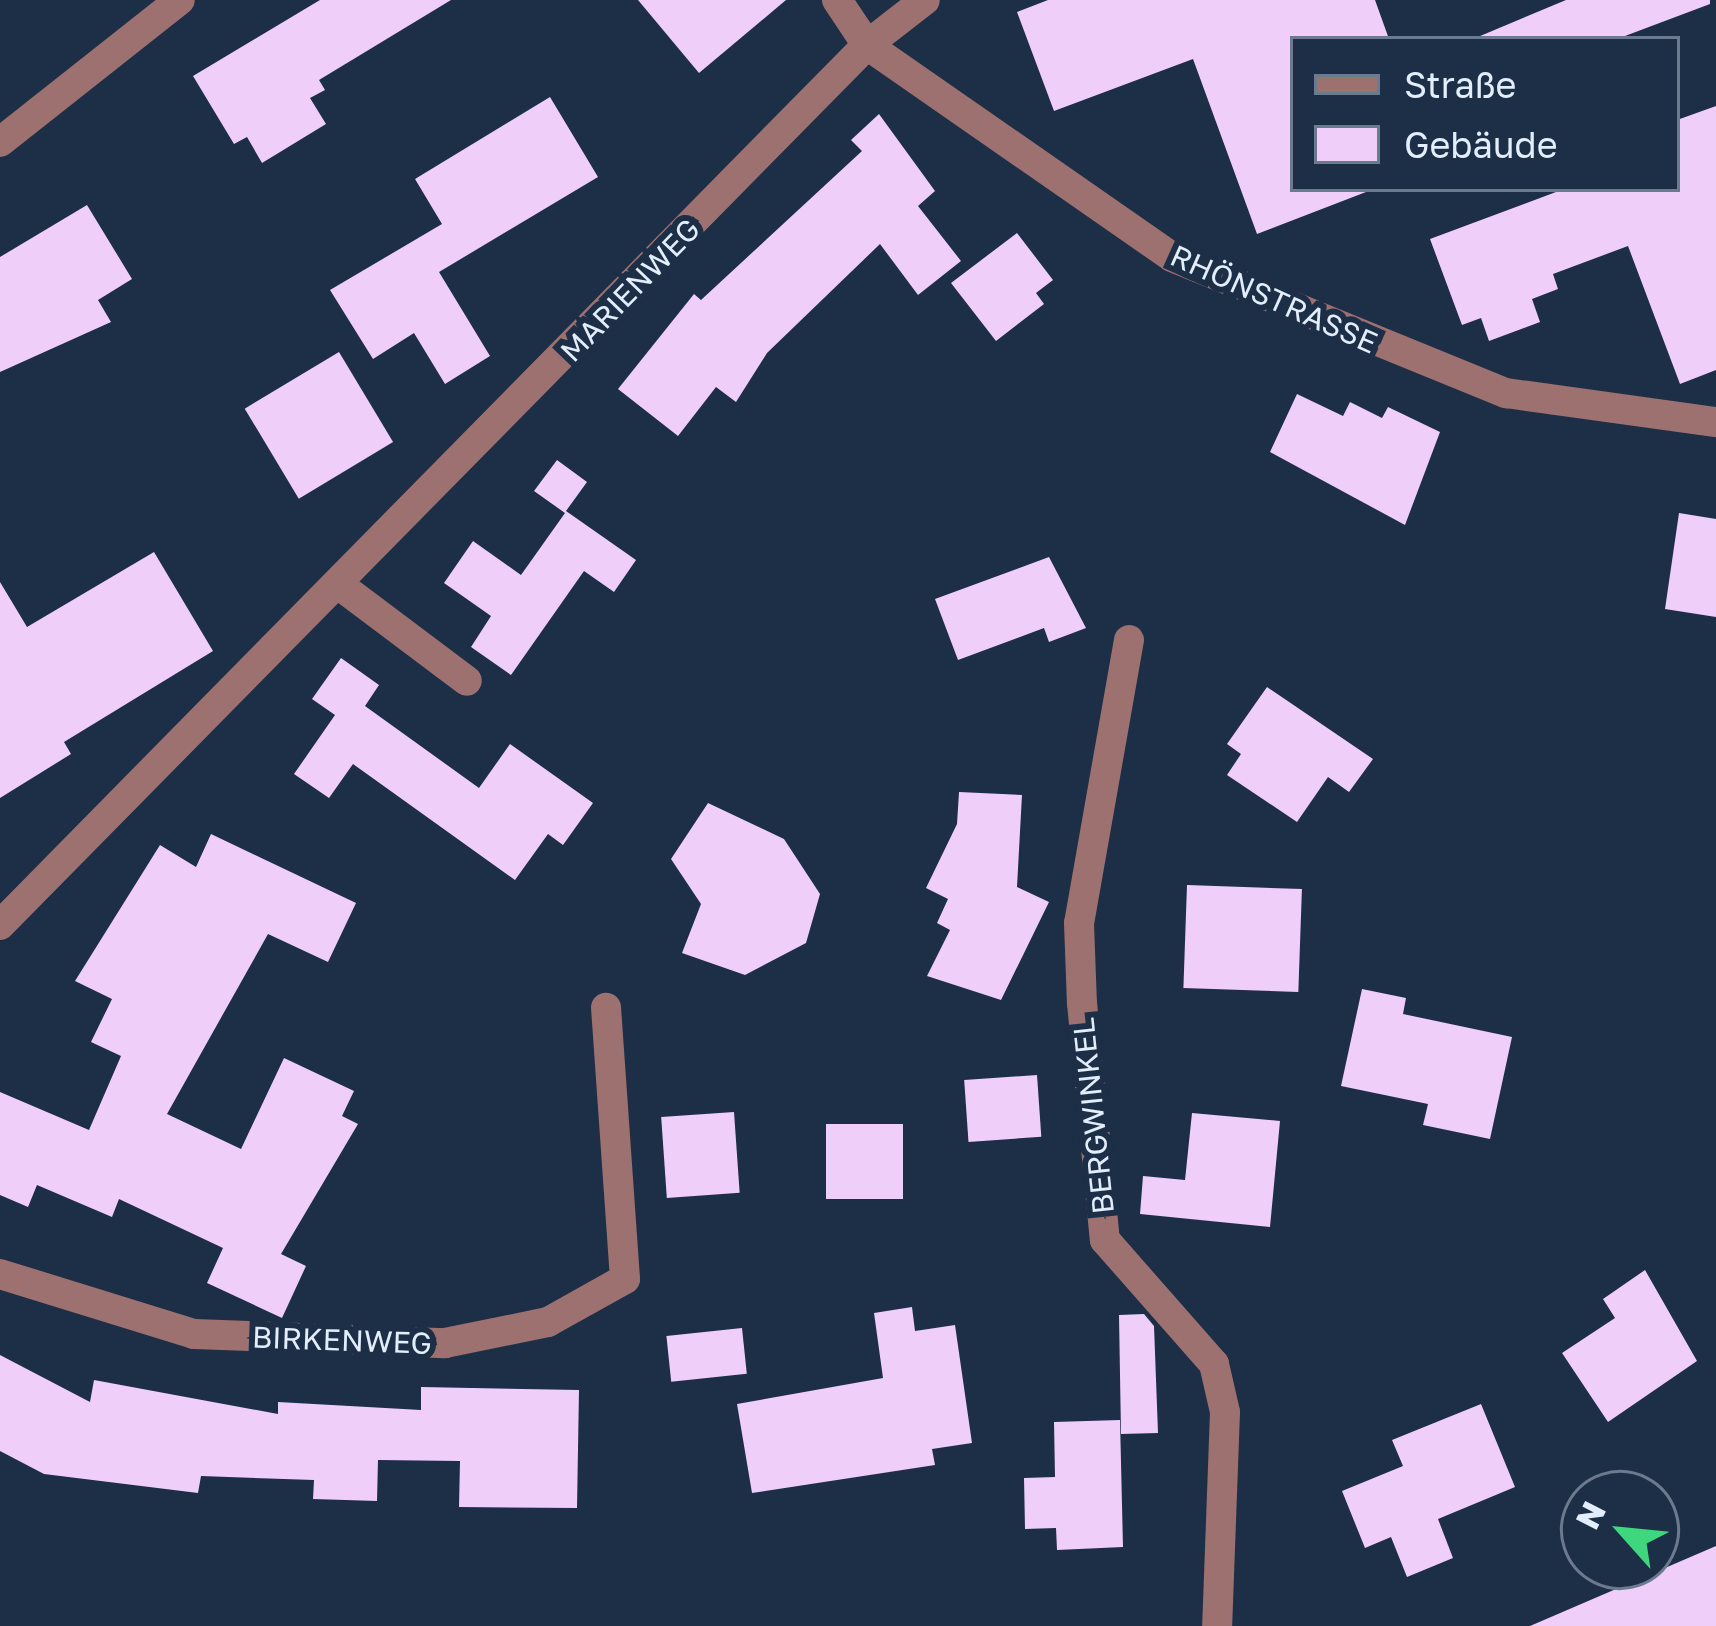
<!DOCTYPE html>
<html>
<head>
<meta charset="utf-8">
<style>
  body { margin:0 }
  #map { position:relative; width:1716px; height:1626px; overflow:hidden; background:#1d2e47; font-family:"Golos Text",sans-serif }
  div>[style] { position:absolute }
  .building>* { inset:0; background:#efcef9; transform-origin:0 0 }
  .minor>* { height:30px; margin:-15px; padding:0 15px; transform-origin:15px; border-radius:15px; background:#9d7170 }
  span { translate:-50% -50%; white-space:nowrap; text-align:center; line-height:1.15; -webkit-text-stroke:12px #1d2e47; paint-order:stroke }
  .street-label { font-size:30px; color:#e2edfd }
  .legend { position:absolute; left:1290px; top:36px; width:390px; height:156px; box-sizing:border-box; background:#1d2e47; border:3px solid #6c7a90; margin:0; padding:15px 21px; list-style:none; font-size:36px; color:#e2edfd }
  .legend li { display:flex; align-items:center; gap:24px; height:60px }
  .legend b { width:60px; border:3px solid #6c7a90 }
  .north { position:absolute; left:1560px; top:1470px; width:120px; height:120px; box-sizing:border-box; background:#1d2e47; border:3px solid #6c7a90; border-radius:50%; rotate:297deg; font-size:33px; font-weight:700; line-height:48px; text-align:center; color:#e2edfd }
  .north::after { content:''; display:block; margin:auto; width:42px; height:54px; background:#3ed77d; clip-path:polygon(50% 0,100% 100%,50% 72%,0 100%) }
</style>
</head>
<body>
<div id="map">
  <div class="building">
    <div style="clip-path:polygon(320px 0,451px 0,319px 80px,325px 90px,310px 98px,326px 124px,262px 163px,247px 137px,234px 144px,193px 76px)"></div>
    <div style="clip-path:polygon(638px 0,786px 0,699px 73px)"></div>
    <div style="clip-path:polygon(1048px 0,1375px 0,1389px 39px,1293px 39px,1293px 189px,1366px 192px,1257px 234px,1193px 59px,1054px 111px,1017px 12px)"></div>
    <div style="clip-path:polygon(1566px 0,1710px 0,1710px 4px,1617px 39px,1473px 39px)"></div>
    <div style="clip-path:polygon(550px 97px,598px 177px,439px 272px,490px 356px,445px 384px,414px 333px,373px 359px,330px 290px,442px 224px,415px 179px)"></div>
    <div style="clip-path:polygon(1716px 106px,1716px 370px,1680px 384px,1628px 246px,1553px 274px,1558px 289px,1532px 299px,1540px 322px,1489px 341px,1481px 318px,1462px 325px,1430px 239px,1564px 189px,1677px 189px,1677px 120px)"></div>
    <div style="clip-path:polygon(879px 114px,935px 191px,918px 206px,961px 261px,918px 295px,880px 244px,767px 353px,736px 402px,716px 387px,678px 436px,618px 389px,694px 294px,701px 300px,862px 151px,851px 140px)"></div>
    <div style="clip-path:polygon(87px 205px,132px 279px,98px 300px,111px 322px,0 372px,0 257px)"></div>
    <div style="clip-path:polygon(1017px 233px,1053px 280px,1036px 293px,1044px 304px,996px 341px,951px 283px)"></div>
    <div style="left:339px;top:352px;width:105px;height:110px;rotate:59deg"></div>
    <div style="clip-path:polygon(1297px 394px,1343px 416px,1350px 402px,1382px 418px,1388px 407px,1440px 432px,1405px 525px,1270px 452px)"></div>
    <div style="clip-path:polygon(557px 460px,587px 482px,566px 511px,636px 560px,614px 592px,584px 571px,511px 675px,471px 647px,491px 616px,444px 583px,473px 541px,521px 575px,565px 513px,534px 491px)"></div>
    <div style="clip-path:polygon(1679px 513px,1716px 519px,1716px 617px,1665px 609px)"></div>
    <div style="clip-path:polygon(154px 552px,213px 651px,64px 742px,71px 754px,0 798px,0 582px,27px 627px)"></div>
    <div style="clip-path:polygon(1049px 557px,1086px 628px,1049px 642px,1044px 628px,958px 660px,935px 599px)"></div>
    <div style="clip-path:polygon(341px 658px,379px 685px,365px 706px,479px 788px,510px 744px,593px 803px,563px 845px,548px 834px,515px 880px,353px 764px,329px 798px,294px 774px,335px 715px,312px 699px)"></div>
    <div style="clip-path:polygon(1267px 687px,1373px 759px,1349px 792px,1328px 777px,1297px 822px,1227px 775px,1241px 754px,1227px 744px)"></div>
    <div style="clip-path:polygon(959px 792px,1022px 795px,1017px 887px,1049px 902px,1001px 1000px,927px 976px,950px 930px,937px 923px,948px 899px,926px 888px,957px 824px)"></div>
    <div style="clip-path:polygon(708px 803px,784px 839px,820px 894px,806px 943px,745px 975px,682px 953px,701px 904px,671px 859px)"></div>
    <div style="clip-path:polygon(211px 834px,356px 903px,328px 962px,268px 934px,167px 1114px,241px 1149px,284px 1058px,354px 1091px,342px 1116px,358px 1124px,281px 1254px,306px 1266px,282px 1318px,207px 1283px,223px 1248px,119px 1199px,112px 1217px,37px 1185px,28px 1207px,0 1195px,0 1092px,89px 1130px,121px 1056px,91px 1042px,112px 999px,75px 981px,160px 845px,196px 867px)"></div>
    <div style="left:1187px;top:885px;width:115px;height:103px;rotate:2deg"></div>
    <div style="clip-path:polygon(1362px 989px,1406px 998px,1403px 1014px,1512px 1037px,1490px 1139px,1423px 1125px,1428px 1104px,1341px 1086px)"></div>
    <div style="left:1037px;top:1075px;width:62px;height:73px;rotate:86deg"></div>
    <div style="left:734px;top:1112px;width:81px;height:73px;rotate:86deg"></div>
    <div style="clip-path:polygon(1192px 1113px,1280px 1121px,1270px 1227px,1140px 1214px,1143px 1176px,1185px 1180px)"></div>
    <div style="left:826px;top:1124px;width:77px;height:75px"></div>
    <div style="clip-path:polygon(1645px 1270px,1697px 1361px,1608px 1422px,1562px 1353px,1615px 1318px,1603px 1299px)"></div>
    <div style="clip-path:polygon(912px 1307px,915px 1331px,955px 1325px,972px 1443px,932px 1449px,935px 1465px,752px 1493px,737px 1404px,883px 1378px,874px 1313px)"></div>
    <div style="clip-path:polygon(1144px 1314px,1154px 1326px,1158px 1433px,1121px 1434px,1119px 1315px)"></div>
    <div style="left:742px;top:1328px;width:46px;height:76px;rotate:84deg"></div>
    <div style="clip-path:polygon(0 1355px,90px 1402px,94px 1380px,278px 1414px,278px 1402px,421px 1410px,421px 1387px,579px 1390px,577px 1508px,459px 1507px,460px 1461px,378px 1460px,377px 1501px,313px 1499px,314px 1480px,201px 1476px,198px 1493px,44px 1474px,0 1451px)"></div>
    <div style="clip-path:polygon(1481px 1404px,1515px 1487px,1438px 1519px,1453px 1558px,1407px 1577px,1391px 1537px,1365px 1548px,1342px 1491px,1403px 1466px,1392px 1440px)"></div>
    <div style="clip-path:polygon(1120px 1420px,1123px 1547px,1057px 1550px,1056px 1528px,1025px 1529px,1024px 1478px,1055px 1477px,1054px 1422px)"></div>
    <div style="clip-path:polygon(1716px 1546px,1716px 1626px,1530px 1626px)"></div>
  </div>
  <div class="minor">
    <div style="left:837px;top:0;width:54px;rotate:56.3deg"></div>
    <div style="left:867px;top:45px;width:371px;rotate:34.8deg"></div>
    <div style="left:1172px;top:257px;width:361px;rotate:22.2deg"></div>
    <div style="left:1506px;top:393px;width:212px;rotate:7.9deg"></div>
    <div style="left:0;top:142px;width:229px;rotate:-38.3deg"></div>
    <div style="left:342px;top:587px;width:156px;rotate:36.9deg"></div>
    <div style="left:1129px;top:640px;width:287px;rotate:100deg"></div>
    <div style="left:1079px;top:923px;width:80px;rotate:87.9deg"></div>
    <div style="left:1082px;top:1003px;width:238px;rotate:84.5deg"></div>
    <div style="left:1105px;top:1240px;width:165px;rotate:48.7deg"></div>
    <div style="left:1214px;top:1364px;width:49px;rotate:77.1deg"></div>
    <div style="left:1225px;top:1412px;width:214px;rotate:92.1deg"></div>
    <div style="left:0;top:925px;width:1235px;rotate:-45.43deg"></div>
    <div style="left:867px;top:45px;width:73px;rotate:-37.8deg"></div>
    <div style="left:0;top:1274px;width:203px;rotate:17.2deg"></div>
    <div style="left:194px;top:1334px;width:251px;rotate:2.1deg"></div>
    <div style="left:445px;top:1343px;width:105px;rotate:-11.5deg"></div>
    <div style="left:548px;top:1322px;width:88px;rotate:-29.2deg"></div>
    <div style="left:625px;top:1279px;width:272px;rotate:-94deg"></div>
  </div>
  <div class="street-label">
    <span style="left:630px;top:290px;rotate:-46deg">MARIENWEG</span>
    <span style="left:1274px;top:299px;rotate:24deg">RHÖNSTRASSE</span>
    <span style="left:1093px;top:1116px;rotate:-96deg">BERGWINKEL</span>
    <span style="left:342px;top:1340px;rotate:2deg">BIRKENWEG</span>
  </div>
  <ul class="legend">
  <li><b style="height:15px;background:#9d7170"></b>Straße</li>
  <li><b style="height:33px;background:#efcef9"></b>Gebäude</li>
  </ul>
  <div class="north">N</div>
</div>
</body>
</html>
